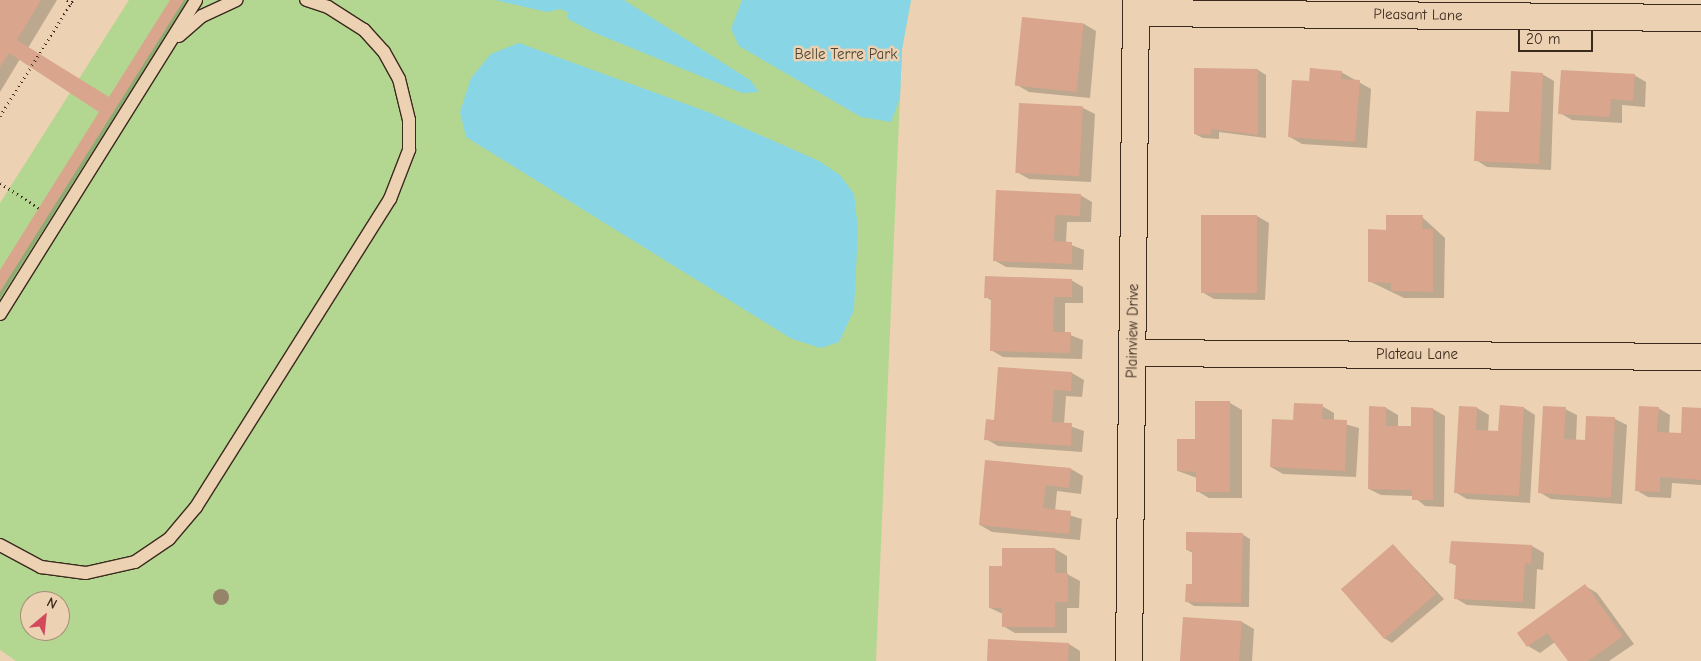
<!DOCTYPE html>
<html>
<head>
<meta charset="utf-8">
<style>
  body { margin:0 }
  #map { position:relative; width:1701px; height:661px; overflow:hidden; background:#ecd1b3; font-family:"Comic Neue",sans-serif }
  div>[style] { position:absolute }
  .green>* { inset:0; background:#b3d791 }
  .water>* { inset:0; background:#88d5e6 }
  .shadow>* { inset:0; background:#0003 }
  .building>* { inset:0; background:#d9a58d; transform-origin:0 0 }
  .path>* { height:3px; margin-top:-1.5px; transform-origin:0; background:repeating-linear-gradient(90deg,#3b2a1e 0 1px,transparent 0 5px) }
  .roads { filter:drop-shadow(1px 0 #3b2a1e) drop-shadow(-1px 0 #3b2a1e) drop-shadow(0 1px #3b2a1e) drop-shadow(0 -1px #3b2a1e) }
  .service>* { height:12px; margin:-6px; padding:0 6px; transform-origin:6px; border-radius:6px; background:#ecd1b3 }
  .minor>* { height:26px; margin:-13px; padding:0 13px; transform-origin:13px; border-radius:13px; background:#ecd1b3 }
  .trees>* { width:16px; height:16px; margin:-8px; border-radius:50%; background:#95836a }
  span { translate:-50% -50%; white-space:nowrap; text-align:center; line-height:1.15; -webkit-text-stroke:5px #ecd1b3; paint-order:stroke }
  .street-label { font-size:15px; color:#3b2a1e }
  .park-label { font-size:15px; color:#4d442f }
  .north { position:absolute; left:20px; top:591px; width:50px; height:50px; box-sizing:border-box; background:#ecd1b3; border:1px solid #a58e77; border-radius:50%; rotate:28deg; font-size:14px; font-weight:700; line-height:20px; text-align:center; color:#3b2a1e }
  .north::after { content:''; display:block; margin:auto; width:18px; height:22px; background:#d1495b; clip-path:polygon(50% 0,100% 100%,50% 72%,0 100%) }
  .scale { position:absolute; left:1518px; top:30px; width:75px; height:22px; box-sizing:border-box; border:2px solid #3b2a1e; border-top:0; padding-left:6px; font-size:15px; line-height:18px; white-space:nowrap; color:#3b2a1e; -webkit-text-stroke:4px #ecd1b3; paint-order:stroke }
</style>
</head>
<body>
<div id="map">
  <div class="green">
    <div style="clip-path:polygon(evenodd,129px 0,911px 0,902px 49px,876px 661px,16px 661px,0 650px,0 203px,129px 0,30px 601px,60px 601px,60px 631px,30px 631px,30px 601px)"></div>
  </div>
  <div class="water">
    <div style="clip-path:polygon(495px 0,624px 0,750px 80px,759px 92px,742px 93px,595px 33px,568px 19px,567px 12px,560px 9px,547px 12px)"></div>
    <div style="clip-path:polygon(742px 0,911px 0,902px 49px,900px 98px,891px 122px,861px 117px,739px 46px,731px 29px)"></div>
    <div style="clip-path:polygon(519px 43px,708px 112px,819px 161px,840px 175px,854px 194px,858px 229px,854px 310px,839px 342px,821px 348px,792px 339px,466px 137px,460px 112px,471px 78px,491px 54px)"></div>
  </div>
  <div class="shadow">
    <div style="clip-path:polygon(0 0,57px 0,28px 48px,109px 99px,172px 0,188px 0,0 299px,0 272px,101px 112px,20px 59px,0 92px)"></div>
    <div style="clip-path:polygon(1023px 18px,1084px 24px,1096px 31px,1090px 98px,1029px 92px,1017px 85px)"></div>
    <div style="clip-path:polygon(1195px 70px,1258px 70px,1266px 75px,1266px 138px,1219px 132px,1219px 139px,1203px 138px,1195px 134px)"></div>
    <div style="clip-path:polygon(1341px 72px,1371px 89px,1367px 148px,1302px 144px,1290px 137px,1310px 82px)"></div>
    <div style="clip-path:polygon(1542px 74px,1554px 81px,1551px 170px,1487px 167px,1476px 160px)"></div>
    <div style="clip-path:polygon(1634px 75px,1646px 82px,1645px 107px,1622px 105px,1622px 123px,1572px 120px,1560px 113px)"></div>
    <div style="clip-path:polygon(1083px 108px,1095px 114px,1091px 182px,1029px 179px,1017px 172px)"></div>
    <div style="clip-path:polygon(1080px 195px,1092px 202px,1091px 222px,1067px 222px,1066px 243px,1084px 250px,1083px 270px,1006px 267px,994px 260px)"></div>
    <div style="clip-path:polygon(1257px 216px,1269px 223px,1265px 300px,1214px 299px,1202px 292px)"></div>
    <div style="clip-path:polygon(1422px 217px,1445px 238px,1444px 298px,1404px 298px,1369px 281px,1387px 231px)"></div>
    <div style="clip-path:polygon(1071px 280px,1083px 287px,1083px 303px,1065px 303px,1065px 333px,1083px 340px,1082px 359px,1003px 357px,991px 350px,992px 301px,986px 297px)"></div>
    <div style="clip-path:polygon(1072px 373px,1084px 380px,1082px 397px,1066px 396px,1064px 424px,1084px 431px,1082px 452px,998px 446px,986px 439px,995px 421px)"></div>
    <div style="clip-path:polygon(1230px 403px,1242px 410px,1242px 498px,1209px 498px,1197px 491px,1197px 478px,1178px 471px,1196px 440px)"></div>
    <div style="clip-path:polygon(1322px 406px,1334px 413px,1334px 421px,1359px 428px,1356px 477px,1283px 474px,1271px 467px)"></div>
    <div style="clip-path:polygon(1370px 408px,1386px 408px,1398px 415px,1398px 427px,1413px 428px,1412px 409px,1433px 409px,1445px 416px,1444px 507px,1425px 506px,1413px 496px,1381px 495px,1369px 489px)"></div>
    <div style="clip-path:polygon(1460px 408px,1477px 408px,1489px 415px,1488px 432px,1499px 433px,1524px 408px,1535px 415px,1530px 503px,1467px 499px,1455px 492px)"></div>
    <div style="clip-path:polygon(1658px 408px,1670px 415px,1669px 434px,1682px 434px,1701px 409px,1701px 485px,1672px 483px,1671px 498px,1648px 497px,1636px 490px)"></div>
    <div style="clip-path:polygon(1565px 409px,1577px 415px,1576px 441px,1586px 441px,1615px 419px,1627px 425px,1622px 504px,1551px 499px,1539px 492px)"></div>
    <div style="clip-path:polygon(1071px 469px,1083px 476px,1081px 494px,1057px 491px,1055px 511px,1082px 519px,1080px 540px,992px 532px,980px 525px)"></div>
    <div style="clip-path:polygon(1242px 534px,1250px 539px,1249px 607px,1194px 606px,1186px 601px,1193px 585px,1193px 553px,1187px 550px)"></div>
    <div style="clip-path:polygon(1393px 545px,1444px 599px,1392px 643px,1384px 638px)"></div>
    <div style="clip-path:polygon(1532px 546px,1544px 553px,1543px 570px,1537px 569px,1535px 609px,1467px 605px,1455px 598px,1457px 566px,1451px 563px)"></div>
    <div style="clip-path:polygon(1055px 549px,1067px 556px,1067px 574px,1080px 581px,1079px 608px,1067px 608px,1067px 633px,1015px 633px,1003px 626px,1003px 614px,990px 608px,1003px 568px)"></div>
    <div style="clip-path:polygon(1585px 586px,1597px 593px,1634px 644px,1609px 661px,1569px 661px,1555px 642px,1540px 653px,1528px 646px)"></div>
    <div style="clip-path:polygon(1242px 622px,1254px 629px,1252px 661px,1181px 661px)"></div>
    <div style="clip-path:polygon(1069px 644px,1080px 651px,1080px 661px,988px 661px)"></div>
  </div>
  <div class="building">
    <div style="clip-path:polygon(0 0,41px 0,17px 40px,109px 97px,170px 0,184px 0,0 292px,0 270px,99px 112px,9px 53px,0 67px)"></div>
    <div style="left:1022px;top:17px;width:62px;height:69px;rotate:6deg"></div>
    <div style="clip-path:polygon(1194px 68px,1258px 69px,1258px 135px,1211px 129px,1211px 135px,1194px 134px)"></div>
    <div style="clip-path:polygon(1310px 68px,1342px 71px,1341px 79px,1360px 80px,1355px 142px,1288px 137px,1292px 80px,1309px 81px)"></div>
    <div style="clip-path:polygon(1561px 70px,1635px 74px,1633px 101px,1611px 99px,1610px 117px,1558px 114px)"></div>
    <div style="clip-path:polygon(1511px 71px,1543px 73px,1539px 164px,1474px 161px,1476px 111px,1509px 112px)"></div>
    <div style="left:1019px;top:103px;width:64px;height:70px;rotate:3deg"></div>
    <div style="clip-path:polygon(996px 190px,1081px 194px,1080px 216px,1055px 215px,1054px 241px,1072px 242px,1072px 264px,993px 261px)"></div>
    <div style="left:1201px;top:215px;width:56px;height:78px"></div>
    <div style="clip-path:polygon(1386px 215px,1423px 215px,1422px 229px,1433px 229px,1433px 292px,1391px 291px,1391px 283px,1368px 282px,1368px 229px,1386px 230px)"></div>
    <div style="clip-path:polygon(985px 276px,1072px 279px,1072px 297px,1054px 297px,1053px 332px,1071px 332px,1070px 353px,990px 351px,991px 298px,984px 298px)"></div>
    <div style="clip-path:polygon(998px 367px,1072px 372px,1071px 391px,1054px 390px,1052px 422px,1072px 423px,1071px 446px,984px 440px,986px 419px,994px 420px)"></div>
    <div style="clip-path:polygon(1195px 401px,1230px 401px,1230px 492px,1196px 492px,1196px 472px,1177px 471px,1177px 439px,1195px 439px)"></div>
    <div style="clip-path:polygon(1294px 403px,1323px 404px,1322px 419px,1347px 420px,1345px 471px,1270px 467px,1272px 419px,1293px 420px)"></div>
    <div style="clip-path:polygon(1500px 405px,1524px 407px,1519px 496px,1454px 493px,1459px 406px,1477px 407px,1476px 430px,1498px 431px)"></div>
    <div style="clip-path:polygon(1369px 406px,1386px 407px,1386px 426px,1411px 426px,1411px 407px,1433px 408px,1433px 500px,1412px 500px,1412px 490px,1368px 489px)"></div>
    <div style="clip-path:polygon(1543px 406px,1566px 407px,1564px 439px,1585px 440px,1586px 416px,1615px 417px,1611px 498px,1538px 493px)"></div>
    <div style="clip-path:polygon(1639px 406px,1659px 407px,1657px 432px,1681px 433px,1682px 407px,1701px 408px,1701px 480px,1660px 477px,1660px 492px,1635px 491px)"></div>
    <div style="clip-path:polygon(985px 460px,1071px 468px,1069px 488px,1046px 485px,1043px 508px,1071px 511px,1069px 534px,979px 525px)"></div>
    <div style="clip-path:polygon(1186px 532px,1243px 533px,1241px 603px,1185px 602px,1186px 584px,1192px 584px,1192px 550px,1186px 550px)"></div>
    <div style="clip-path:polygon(1451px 541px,1532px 545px,1531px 564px,1525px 563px,1523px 602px,1454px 599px,1456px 564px,1449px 563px)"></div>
    <div style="left:1393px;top:544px;width:66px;height:69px;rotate:49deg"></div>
    <div style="clip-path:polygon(1002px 548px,1055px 548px,1055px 573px,1068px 573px,1068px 602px,1055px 602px,1055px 627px,1002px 627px,1002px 608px,989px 608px,989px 566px,1002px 566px)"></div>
    <div style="clip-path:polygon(1585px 584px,1623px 636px,1588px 661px,1568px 661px,1547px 633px,1527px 647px,1517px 633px)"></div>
    <div style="left:1183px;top:617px;width:59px;height:44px;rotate:4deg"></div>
    <div style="clip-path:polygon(988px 639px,1069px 643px,1068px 661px,987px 661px)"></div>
  </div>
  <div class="path">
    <div style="left:67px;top:0;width:6px;rotate:31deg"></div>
    <div style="left:0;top:116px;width:137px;rotate:-57.8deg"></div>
    <div style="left:0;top:183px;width:46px;rotate:32.7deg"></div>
  </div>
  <div class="roads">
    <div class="service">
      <div style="left:179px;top:36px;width:30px;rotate:-41deg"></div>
      <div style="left:202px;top:16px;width:38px;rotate:-25deg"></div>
      <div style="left:0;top:314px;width:370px;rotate:-58deg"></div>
      <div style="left:0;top:545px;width:47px;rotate:28.2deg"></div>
      <div style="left:41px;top:567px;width:45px;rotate:7.6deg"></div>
      <div style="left:86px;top:573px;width:50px;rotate:-12.7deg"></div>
      <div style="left:135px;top:562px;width:41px;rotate:-34.1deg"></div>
      <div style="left:169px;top:539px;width:42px;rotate:-49.8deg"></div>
      <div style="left:196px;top:507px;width:364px;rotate:-57.8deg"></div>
      <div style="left:390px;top:199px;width:53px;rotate:-68.8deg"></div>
      <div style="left:409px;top:150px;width:30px;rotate:-90deg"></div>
      <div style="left:409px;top:120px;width:42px;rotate:-103.7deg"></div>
      <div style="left:399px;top:79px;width:31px;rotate:-119deg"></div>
      <div style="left:384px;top:52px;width:30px;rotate:-132deg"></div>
      <div style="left:364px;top:30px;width:43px;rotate:-147.4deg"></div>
      <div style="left:328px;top:7px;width:23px;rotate:-162deg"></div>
    </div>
    <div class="minor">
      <div style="left:1136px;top:13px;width:565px;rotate:0.51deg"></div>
      <div style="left:1132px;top:353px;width:569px;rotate:0.4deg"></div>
      <div style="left:1129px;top:661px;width:661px;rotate:-89.39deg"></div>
    </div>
  </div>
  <div class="trees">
    <div style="left:221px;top:597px"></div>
  </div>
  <div class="street-label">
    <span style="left:1418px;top:15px;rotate:1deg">Pleasant Lane</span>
    <span style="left:1133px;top:331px;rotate:-89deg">Plainview Drive</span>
    <span style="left:1417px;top:355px">Plateau Lane</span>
  </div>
  <div class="park-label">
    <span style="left:846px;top:55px">Belle Terre Park</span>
  </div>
  <div class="north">N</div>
  <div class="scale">20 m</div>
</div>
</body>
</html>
